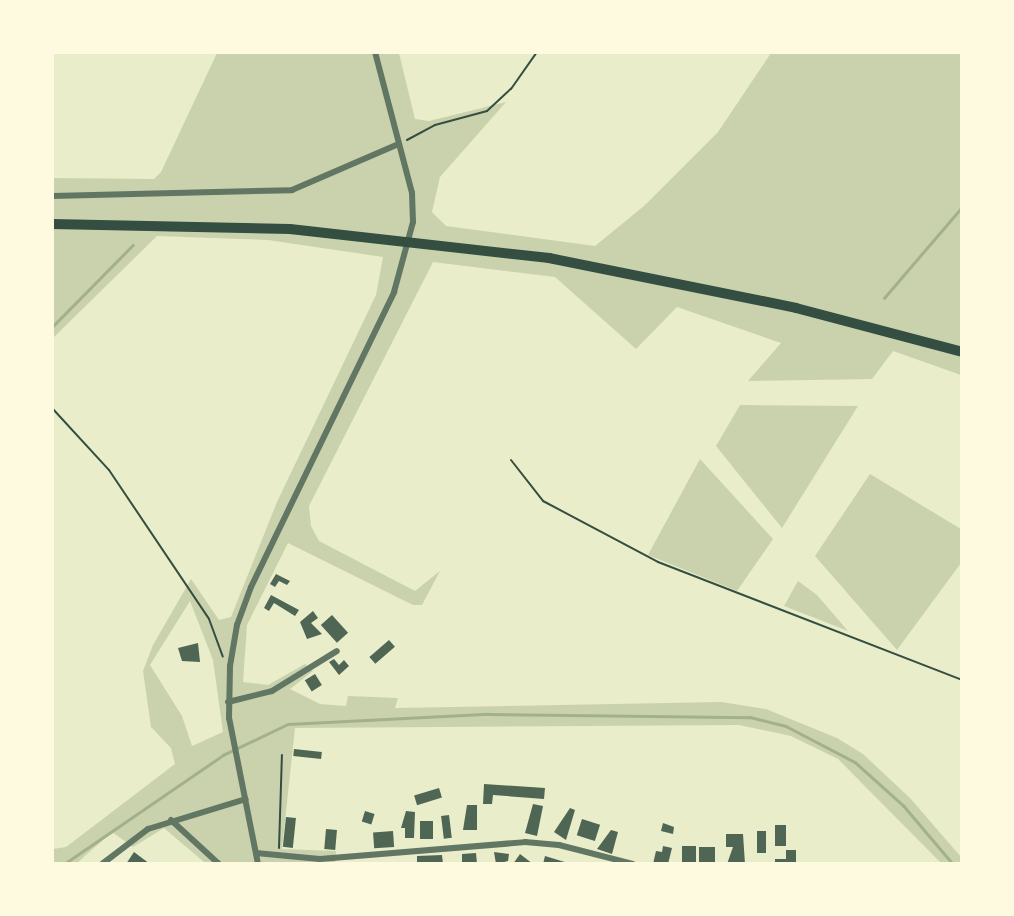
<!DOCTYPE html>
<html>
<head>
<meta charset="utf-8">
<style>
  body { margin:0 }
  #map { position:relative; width:1014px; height:916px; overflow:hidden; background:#e9edc9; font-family:Mulish,sans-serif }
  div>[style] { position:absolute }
  .green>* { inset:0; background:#cad2ad }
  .stream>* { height:2.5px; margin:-1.25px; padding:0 1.25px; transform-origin:1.25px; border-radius:1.25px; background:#a3b18a }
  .building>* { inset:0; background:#4f6655; transform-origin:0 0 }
  .path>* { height:2px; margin:-1px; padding:0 1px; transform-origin:1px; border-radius:1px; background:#344e41 }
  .minor>* { height:6px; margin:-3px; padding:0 3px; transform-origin:3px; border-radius:3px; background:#617663 }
  .primary>* { height:10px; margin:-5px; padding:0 5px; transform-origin:5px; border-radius:5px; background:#344e41 }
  span { translate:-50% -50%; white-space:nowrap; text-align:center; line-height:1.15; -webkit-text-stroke:7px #fefae0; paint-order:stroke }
  .frame { position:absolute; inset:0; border:54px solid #fefae0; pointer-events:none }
</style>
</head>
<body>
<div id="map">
  <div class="green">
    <div style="clip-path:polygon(evenodd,217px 53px,399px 53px,415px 119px,429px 121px,506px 102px,440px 177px,432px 212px,446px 226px,595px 246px,644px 206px,718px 132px,771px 53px,961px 53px,961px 375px,893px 351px,872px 379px,748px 381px,781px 343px,677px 307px,636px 349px,555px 277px,433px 262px,309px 506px,311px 526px,319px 541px,415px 591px,440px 571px,422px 605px,413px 605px,288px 543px,247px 625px,243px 682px,268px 685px,305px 664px,313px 671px,290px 689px,320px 704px,346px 706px,348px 696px,398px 698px,395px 708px,721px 702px,766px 709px,837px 738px,863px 754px,910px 798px,961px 857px,961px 863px,941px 863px,838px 759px,791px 736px,739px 725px,295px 728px,282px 849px,336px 851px,335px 863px,205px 863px,164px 828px,133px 847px,112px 832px,77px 863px,53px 863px,53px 849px,66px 847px,175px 764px,171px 748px,151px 727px,143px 671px,153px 645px,191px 579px,219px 620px,231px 617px,277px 502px,376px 295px,383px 257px,268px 240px,157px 236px,53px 338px,53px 178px,154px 179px,161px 172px,217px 53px,190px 601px,213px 660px,223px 732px,192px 746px,182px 716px,150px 665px,190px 601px)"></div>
    <div style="clip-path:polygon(740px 405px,858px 406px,782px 528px,716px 446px)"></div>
    <div style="clip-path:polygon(700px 459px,773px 539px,737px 591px,648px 555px)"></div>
    <div style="clip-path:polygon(870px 474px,961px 529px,961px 563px,897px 650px,815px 556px)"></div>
    <div style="clip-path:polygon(798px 581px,817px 595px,848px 631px,784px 606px)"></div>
  </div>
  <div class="stream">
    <div style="left:884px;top:298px;width:120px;rotate:-49.4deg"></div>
    <div style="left:52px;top:327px;width:115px;rotate:-45.4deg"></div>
    <div style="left:64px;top:864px;width:193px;rotate:-34.4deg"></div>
    <div style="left:223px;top:755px;width:72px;rotate:-25.5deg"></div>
    <div style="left:288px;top:724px;width:200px;rotate:-2.9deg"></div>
    <div style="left:488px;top:714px;width:262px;rotate:0.7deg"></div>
    <div style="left:750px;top:717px;width:37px;rotate:14deg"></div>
    <div style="left:786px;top:726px;width:78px;rotate:27.6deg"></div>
    <div style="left:855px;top:762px;width:66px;rotate:41.9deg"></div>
    <div style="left:904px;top:806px;width:76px;rotate:49.8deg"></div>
  </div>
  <div class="building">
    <div style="clip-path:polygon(276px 574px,290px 581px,287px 585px,279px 581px,275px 587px,270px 584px)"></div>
    <div style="clip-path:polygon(271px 595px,299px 610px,295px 616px,274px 603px,269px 611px,264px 608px)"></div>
    <div style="clip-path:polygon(313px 611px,318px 618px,311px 623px,322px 634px,307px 639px,300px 622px)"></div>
    <div style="left:332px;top:615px;width:24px;height:15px;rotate:48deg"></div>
    <div style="left:389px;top:640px;width:9px;height:26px;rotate:49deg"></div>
    <div style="clip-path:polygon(198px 643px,200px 662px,182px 661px,178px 648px)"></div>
    <div style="clip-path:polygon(334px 659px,339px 665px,344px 660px,349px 666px,339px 675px,329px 662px)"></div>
    <div style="left:315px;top:674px;width:13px;height:12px;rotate:58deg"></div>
    <div style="left:294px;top:749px;width:28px;height:7px;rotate:6deg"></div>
    <div style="clip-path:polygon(484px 784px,545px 788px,544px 799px,493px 795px,492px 804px,483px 804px)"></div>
    <div style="left:439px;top:788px;width:10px;height:26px;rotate:73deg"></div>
    <div style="clip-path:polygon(533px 804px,543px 806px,537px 836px,525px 833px)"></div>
    <div style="clip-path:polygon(467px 805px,477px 805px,477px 830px,463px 830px)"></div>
    <div style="clip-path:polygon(570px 808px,575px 810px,566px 840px,554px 832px)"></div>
    <div style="left:365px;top:811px;width:10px;height:11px;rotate:17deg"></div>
    <div style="clip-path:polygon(406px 811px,415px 812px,414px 838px,405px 838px,405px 828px,401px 828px)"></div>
    <div style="left:449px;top:815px;width:23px;height:8px;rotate:83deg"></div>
    <div style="left:286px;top:817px;width:10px;height:30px;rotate:6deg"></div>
    <div style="left:582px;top:819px;width:19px;height:17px;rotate:18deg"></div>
    <div style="left:420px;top:821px;width:13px;height:18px"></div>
    <div style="clip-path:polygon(663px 823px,674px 827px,673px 834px,661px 831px)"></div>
    <div style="left:775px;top:825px;width:11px;height:21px"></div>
    <div style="left:326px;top:829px;width:11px;height:20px;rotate:5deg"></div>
    <div style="clip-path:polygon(611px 830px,618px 832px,612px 854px,597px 849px)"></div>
    <div style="left:393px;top:831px;width:16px;height:20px;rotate:86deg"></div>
    <div style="left:757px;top:831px;width:9px;height:22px"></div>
    <div style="clip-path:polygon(726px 834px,743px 834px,745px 864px,727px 864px,733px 847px,726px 847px)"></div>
    <div style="clip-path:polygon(663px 846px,672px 848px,668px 864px,653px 864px,656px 851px,662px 852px)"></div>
    <div style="left:682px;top:846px;width:14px;height:18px"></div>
    <div style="left:699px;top:847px;width:16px;height:17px"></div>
    <div style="clip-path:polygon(786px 850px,796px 850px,796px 864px,775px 864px,775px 859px,786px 859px)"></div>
    <div style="clip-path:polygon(134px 852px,150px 864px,126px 864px)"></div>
    <div style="clip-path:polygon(494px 852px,509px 854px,508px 861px,496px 864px)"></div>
    <div style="clip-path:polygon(476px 853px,477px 864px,462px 864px,462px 854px)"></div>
    <div style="clip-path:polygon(520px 854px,533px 864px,513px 864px)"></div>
    <div style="clip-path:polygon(442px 855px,443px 864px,417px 864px,417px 856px)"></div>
    <div style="clip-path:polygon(545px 856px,568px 863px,568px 864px,543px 864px)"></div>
  </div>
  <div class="path">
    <div style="left:407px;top:140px;width:32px;rotate:-28deg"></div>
    <div style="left:435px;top:125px;width:54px;rotate:-15.1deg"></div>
    <div style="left:487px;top:111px;width:33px;rotate:-43deg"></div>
    <div style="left:511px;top:89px;width:45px;rotate:-54.9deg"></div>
    <div style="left:52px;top:408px;width:84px;rotate:47.4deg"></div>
    <div style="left:109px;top:470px;width:179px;rotate:56.1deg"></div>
    <div style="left:209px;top:619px;width:40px;rotate:69.8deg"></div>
    <div style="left:511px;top:460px;width:52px;rotate:52deg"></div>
    <div style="left:543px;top:501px;width:130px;rotate:27.9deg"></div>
    <div style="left:658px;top:562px;width:326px;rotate:21.2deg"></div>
    <div style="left:279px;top:848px;width:93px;rotate:-88.2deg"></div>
  </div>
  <div class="minor">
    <div style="left:52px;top:196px;width:240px;rotate:-1.4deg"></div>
    <div style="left:292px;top:190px;width:116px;rotate:-23.3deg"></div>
    <div style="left:228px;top:702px;width:45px;rotate:-14deg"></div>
    <div style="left:272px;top:691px;width:76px;rotate:-31.6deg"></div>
    <div style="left:171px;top:820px;width:65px;rotate:42.5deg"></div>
    <div style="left:256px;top:853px;width:64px;rotate:5.4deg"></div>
    <div style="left:320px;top:859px;width:206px;rotate:-4.7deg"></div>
    <div style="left:525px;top:842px;width:34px;rotate:5deg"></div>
    <div style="left:559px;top:845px;width:76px;rotate:14.4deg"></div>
    <div style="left:102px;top:864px;width:58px;rotate:-37.3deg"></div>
    <div style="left:148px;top:829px;width:102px;rotate:-17deg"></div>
    <div style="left:258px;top:864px;width:149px;rotate:-101.2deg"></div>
    <div style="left:229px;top:718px;width:52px;rotate:-88.9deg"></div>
    <div style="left:230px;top:666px;width:42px;rotate:-80.3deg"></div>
    <div style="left:237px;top:625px;width:40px;rotate:-69.8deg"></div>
    <div style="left:251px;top:587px;width:328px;rotate:-64.1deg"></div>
    <div style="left:394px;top:292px;width:73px;rotate:-74.8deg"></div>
    <div style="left:413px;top:222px;width:29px;rotate:-92deg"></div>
    <div style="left:412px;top:193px;width:146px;rotate:-104.7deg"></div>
  </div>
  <div class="primary">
    <div style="left:52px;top:224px;width:238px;rotate:1.2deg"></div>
    <div style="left:290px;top:229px;width:261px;rotate:6.4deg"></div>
    <div style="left:549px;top:258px;width:252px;rotate:11.4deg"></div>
    <div style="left:796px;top:308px;width:172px;rotate:14.8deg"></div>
  </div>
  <div class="frame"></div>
</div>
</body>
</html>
